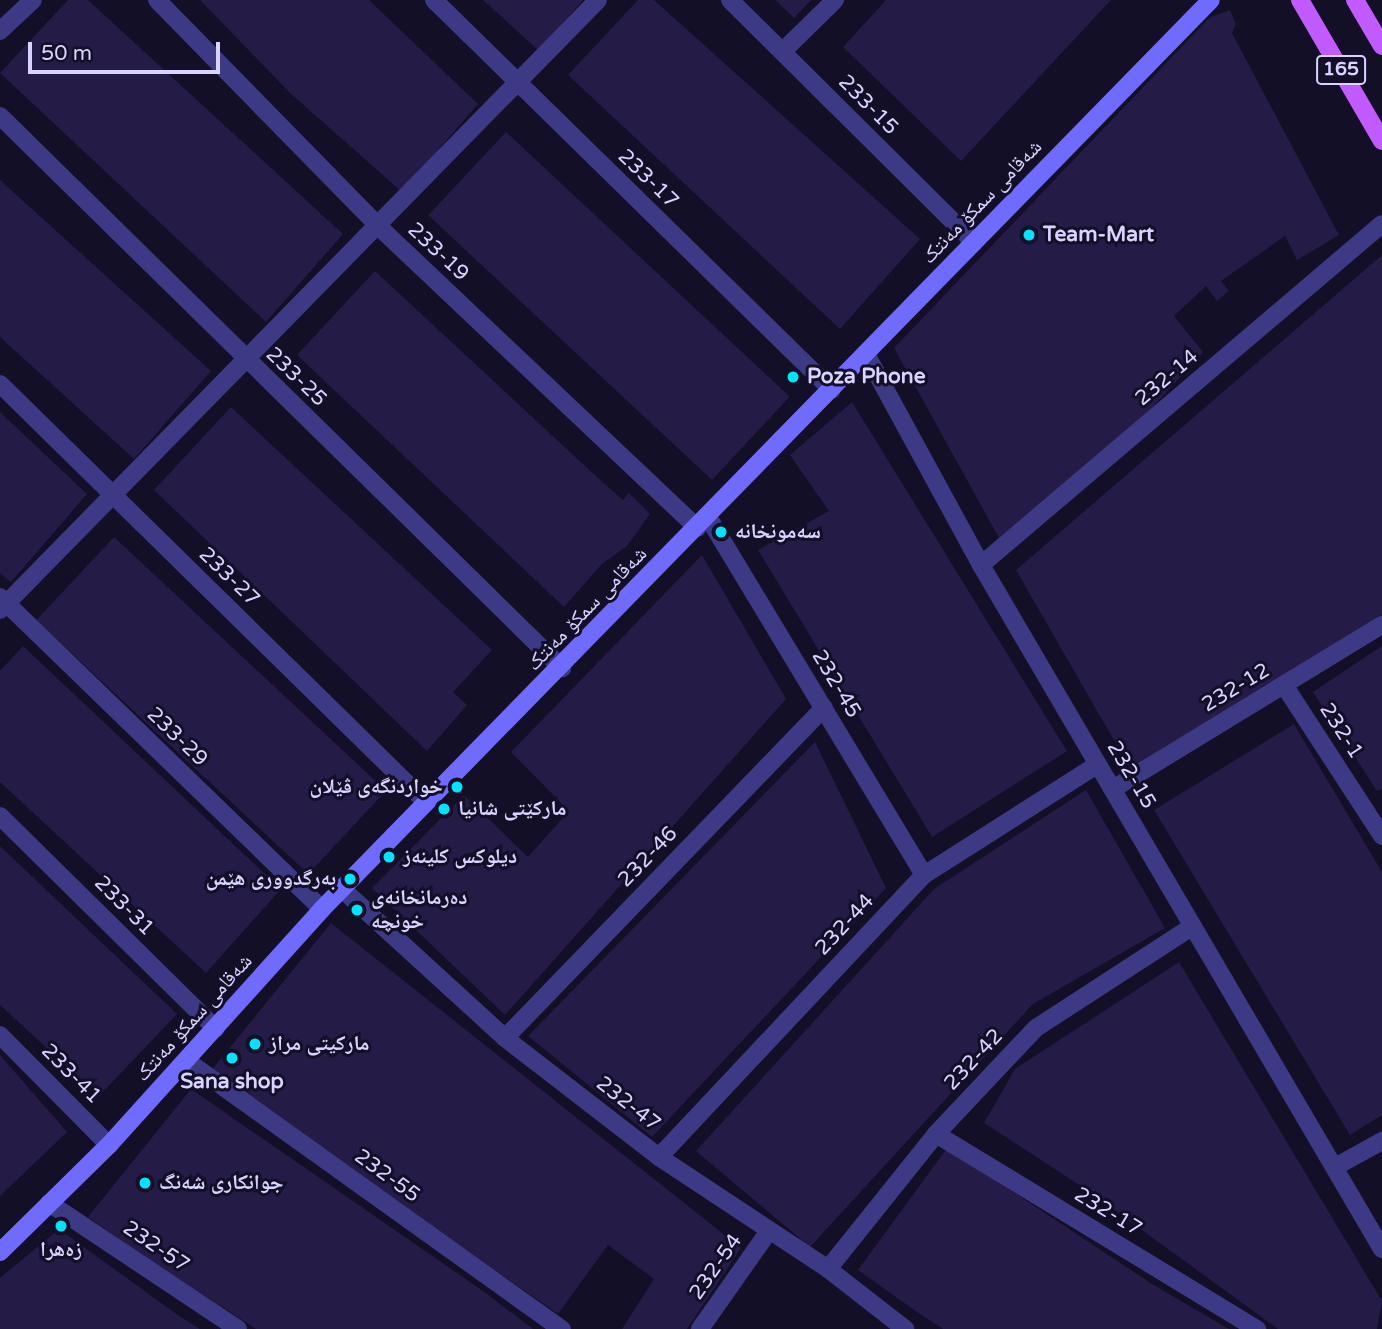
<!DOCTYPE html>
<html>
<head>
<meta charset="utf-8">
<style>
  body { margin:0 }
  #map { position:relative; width:1382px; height:1329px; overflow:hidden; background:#130f26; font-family:"Varela Round","Noto Naskh Arabic",sans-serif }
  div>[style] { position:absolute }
  .building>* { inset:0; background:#241b47; transform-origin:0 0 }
  .street>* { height:18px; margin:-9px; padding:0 9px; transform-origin:9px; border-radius:9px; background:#3d3a85 }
  .secondary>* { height:18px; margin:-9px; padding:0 9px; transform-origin:9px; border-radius:9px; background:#6f6bff }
  .primary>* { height:18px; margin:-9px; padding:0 9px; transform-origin:9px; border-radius:9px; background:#c25bff }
  .dots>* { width:19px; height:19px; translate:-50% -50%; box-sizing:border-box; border:4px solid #130f26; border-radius:50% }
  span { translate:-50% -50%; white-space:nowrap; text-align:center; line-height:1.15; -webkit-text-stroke:6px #130f26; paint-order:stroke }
  .shield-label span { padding:2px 5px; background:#130f26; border:2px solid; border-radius:5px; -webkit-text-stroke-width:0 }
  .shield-label { font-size:19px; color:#d9d4ff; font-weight:700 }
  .street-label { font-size:21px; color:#d9d4ff }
  .poi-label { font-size:21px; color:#d9d4ff; font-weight:700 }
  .left { translate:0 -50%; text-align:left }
  .right { translate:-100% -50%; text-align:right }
  .scale { position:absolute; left:28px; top:42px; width:192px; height:32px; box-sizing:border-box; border:4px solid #d9d4ff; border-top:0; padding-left:9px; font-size:21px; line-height:24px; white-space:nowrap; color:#d9d4ff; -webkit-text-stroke:5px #130f26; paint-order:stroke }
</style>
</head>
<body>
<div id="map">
  <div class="building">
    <div style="clip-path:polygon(68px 0,88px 0,343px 234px,266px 322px,0 73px)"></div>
    <div style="clip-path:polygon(200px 0,369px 0,478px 104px,402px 192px,290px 93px)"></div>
    <div style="clip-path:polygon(483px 0,583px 0,539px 51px)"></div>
    <div style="clip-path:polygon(638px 0,654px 0,920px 239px,840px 329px,568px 75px)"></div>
    <div style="clip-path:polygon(775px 0,811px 0,794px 18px)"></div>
    <div style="clip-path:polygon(886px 0,1111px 0,961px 161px,843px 47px)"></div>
    <div style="clip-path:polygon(1230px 10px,1236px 24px,1232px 33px,1339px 235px,1297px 260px,1285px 236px,1221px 281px,1229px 291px,1217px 301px,1206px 286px,1174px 316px,1203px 352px,1140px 421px,999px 538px,894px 348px,1210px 17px)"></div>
    <div style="left:506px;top:132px;width:388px;height:114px;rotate:43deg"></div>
    <div style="clip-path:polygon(0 180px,211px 371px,134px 459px,0 337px)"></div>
    <div style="clip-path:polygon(1382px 255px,1382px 614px,1131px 770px,1016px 570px)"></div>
    <div style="clip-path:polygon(375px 271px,598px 478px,623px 500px,629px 493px,650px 514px,627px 546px,602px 564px,564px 607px,297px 355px)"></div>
    <div style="clip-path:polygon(852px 402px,1067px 751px,932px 837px,758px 550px,829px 511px,790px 455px)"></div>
    <div style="clip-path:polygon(231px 407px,492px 650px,453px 692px,467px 705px,427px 751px,154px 490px)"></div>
    <div style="clip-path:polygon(0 412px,87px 494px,11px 582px,0 573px)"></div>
    <div style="left:114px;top:537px;width:372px;height:114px;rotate:43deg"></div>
    <div style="clip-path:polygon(702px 555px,786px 699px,505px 1015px,372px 888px,464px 795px,528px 857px,569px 811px,511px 752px)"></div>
    <div style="clip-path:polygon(23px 646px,281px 889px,206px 973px,0 782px,0 671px)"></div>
    <div style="clip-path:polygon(1382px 646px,1382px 789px,1377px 791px,1313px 692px)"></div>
    <div style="clip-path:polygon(1294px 724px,1382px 872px,1382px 1115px,1350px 1135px,1154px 810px)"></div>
    <div style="clip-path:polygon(815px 742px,886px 888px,652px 1137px,528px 1036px)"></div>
    <div style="clip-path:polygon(1086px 790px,1165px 928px,1033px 1004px,810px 1247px,696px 1151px,934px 889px)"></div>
    <div style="clip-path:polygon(0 846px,177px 1014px,99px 1096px,0 1005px)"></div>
    <div style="clip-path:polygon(331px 923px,741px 1248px,687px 1329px,622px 1329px,654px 1279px,608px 1245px,558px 1314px,210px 1072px)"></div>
    <div style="clip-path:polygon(1179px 962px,1382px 1301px,1377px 1329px,1278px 1329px,1087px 1190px,984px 1123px,1015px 1069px)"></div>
    <div style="clip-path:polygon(0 1055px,67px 1132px,0 1196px)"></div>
    <div style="clip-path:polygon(191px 1089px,483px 1291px,533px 1329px,256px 1329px,136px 1251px,88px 1217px)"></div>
    <div style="clip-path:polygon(947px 1148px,1152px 1284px,1229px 1329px,943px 1329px,917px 1312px,858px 1270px)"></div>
    <div style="clip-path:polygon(59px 1229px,179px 1316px,200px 1329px,0 1329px,0 1278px)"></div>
  </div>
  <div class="street">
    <div style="left:157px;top:0;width:315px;rotate:45.6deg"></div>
    <div style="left:377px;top:225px;width:441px;rotate:43.4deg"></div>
    <div style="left:434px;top:0;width:557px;rotate:44.42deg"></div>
    <div style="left:730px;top:0;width:344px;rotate:44.8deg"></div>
    <div style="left:0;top:31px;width:45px;rotate:-43.2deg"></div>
    <div style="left:783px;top:51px;width:73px;rotate:-44.4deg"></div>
    <div style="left:0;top:116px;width:788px;rotate:44.49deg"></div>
    <div style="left:866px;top:354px;width:240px;rotate:61.4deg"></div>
    <div style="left:981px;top:565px;width:793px;rotate:59.62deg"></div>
    <div style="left:0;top:384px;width:597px;rotate:44.46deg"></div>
    <div style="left:708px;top:517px;width:418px;rotate:58.9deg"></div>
    <div style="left:981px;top:565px;width:526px;rotate:-40.38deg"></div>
    <div style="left:0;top:597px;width:448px;rotate:44.1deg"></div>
    <div style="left:0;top:610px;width:854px;rotate:-45.57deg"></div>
    <div style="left:1284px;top:685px;width:180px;rotate:57deg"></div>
    <div style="left:1113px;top:789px;width:315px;rotate:-31.4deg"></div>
    <div style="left:0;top:816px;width:303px;rotate:44.6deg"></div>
    <div style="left:342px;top:889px;width:221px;rotate:42.4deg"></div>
    <div style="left:505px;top:1038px;width:195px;rotate:37.7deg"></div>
    <div style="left:659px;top:1157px;width:203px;rotate:33.5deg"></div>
    <div style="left:828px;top:1269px;width:98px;rotate:37.9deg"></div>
    <div style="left:0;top:1035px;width:155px;rotate:45.3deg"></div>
    <div style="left:505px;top:1038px;width:459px;rotate:-46deg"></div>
    <div style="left:187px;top:1061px;width:461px;rotate:35.6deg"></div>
    <div style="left:936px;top:1134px;width:376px;rotate:31.3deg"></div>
    <div style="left:659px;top:1157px;width:387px;rotate:-46.8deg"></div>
    <div style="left:924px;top:875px;width:206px;rotate:-32.5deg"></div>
    <div style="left:1335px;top:1167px;width:54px;rotate:-29deg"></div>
    <div style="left:49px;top:1203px;width:227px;rotate:33.7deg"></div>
    <div style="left:828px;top:1269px;width:173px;rotate:-51.3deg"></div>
    <div style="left:936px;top:1134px;width:146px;rotate:-46.7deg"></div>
    <div style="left:1036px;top:1028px;width:187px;rotate:-33deg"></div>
    <div style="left:700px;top:1329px;width:120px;rotate:-54.9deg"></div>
  </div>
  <div class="secondary">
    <div style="left:0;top:1252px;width:153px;rotate:-44.5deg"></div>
    <div style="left:109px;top:1145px;width:318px;rotate:-47.9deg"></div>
    <div style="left:322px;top:909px;width:1271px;rotate:-45.64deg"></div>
  </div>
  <div class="primary">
    <div style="left:1300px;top:0;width:163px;rotate:59.8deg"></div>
    <div style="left:1355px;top:0;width:53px;rotate:59.6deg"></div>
  </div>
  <div class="dots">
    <div style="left:1029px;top:235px;background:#00e5ff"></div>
    <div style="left:793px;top:377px;background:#00e5ff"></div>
    <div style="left:721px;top:532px;background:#00e5ff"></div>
    <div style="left:457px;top:787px;background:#00e5ff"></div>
    <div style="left:444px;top:809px;background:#00e5ff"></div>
    <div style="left:389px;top:857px;background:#00e5ff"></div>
    <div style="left:350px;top:879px;background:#00e5ff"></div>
    <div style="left:357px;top:910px;background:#00e5ff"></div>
    <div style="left:255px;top:1044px;background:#00e5ff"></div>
    <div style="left:232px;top:1058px;background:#00e5ff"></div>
    <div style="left:145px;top:1183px;background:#00e5ff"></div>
    <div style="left:61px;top:1226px;background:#00e5ff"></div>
  </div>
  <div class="shield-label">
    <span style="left:1341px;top:70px">165</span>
  </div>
  <div class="street-label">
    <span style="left:868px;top:105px;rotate:45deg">233-15</span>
    <span style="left:648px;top:179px;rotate:44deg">233-17</span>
    <span style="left:982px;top:202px;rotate:-46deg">شەقامی سمکۆ مەنتک</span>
    <span style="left:438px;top:252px;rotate:43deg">233-19</span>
    <span style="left:296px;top:377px;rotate:44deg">233-25</span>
    <span style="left:1167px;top:378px;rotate:-40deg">232-14</span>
    <span style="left:229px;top:577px;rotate:44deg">233-27</span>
    <span style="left:587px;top:609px;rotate:-46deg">شەقامی سمکۆ مەنتک</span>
    <span style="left:836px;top:684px;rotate:59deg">232-45</span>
    <span style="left:1236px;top:688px;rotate:-31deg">232-12</span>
    <span style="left:1341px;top:731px;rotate:57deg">232-1</span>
    <span style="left:177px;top:737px;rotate:44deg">233-29</span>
    <span style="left:1131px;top:775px;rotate:59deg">232-15</span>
    <span style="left:648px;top:857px;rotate:-46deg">232-46</span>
    <span style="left:124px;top:906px;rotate:45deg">233-31</span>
    <span style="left:845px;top:925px;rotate:-47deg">232-44</span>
    <span style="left:194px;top:1018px;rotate:-48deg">شەقامی سمکۆ مەنتک</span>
    <span style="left:974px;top:1060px;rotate:-47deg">232-42</span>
    <span style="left:71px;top:1074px;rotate:45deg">233-41</span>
    <span style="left:628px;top:1104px;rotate:38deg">232-47</span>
    <span style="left:387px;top:1176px;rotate:36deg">232-55</span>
    <span style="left:1108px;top:1212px;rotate:31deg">232-17</span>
    <span style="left:156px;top:1247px;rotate:34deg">232-57</span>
    <span style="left:716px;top:1267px;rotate:-55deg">232-54</span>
  </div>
  <div class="poi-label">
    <span class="left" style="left:1043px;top:235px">Team-Mart</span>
    <span class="left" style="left:807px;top:377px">Poza Phone</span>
    <span class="left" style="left:735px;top:532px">سەمونخانە</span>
    <span class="right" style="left:443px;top:787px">خواردنگەی ڤێلان</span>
    <span class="left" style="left:458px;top:809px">مارکێتی شانیا</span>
    <span class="left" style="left:403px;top:857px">دیلوکس کلینەز</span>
    <span class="right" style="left:336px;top:879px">بەرگدووری هێمن</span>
    <span class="left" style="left:371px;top:910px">دەرمانخانەی<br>خونچە</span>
    <span class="left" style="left:269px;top:1044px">مارکیتی مراز</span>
    <span style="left:232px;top:1082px">Sana shop</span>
    <span class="left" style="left:159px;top:1183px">جوانکاری شەنگ</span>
    <span style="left:61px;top:1250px">زەهرا</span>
  </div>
  <div class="scale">50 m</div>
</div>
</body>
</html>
